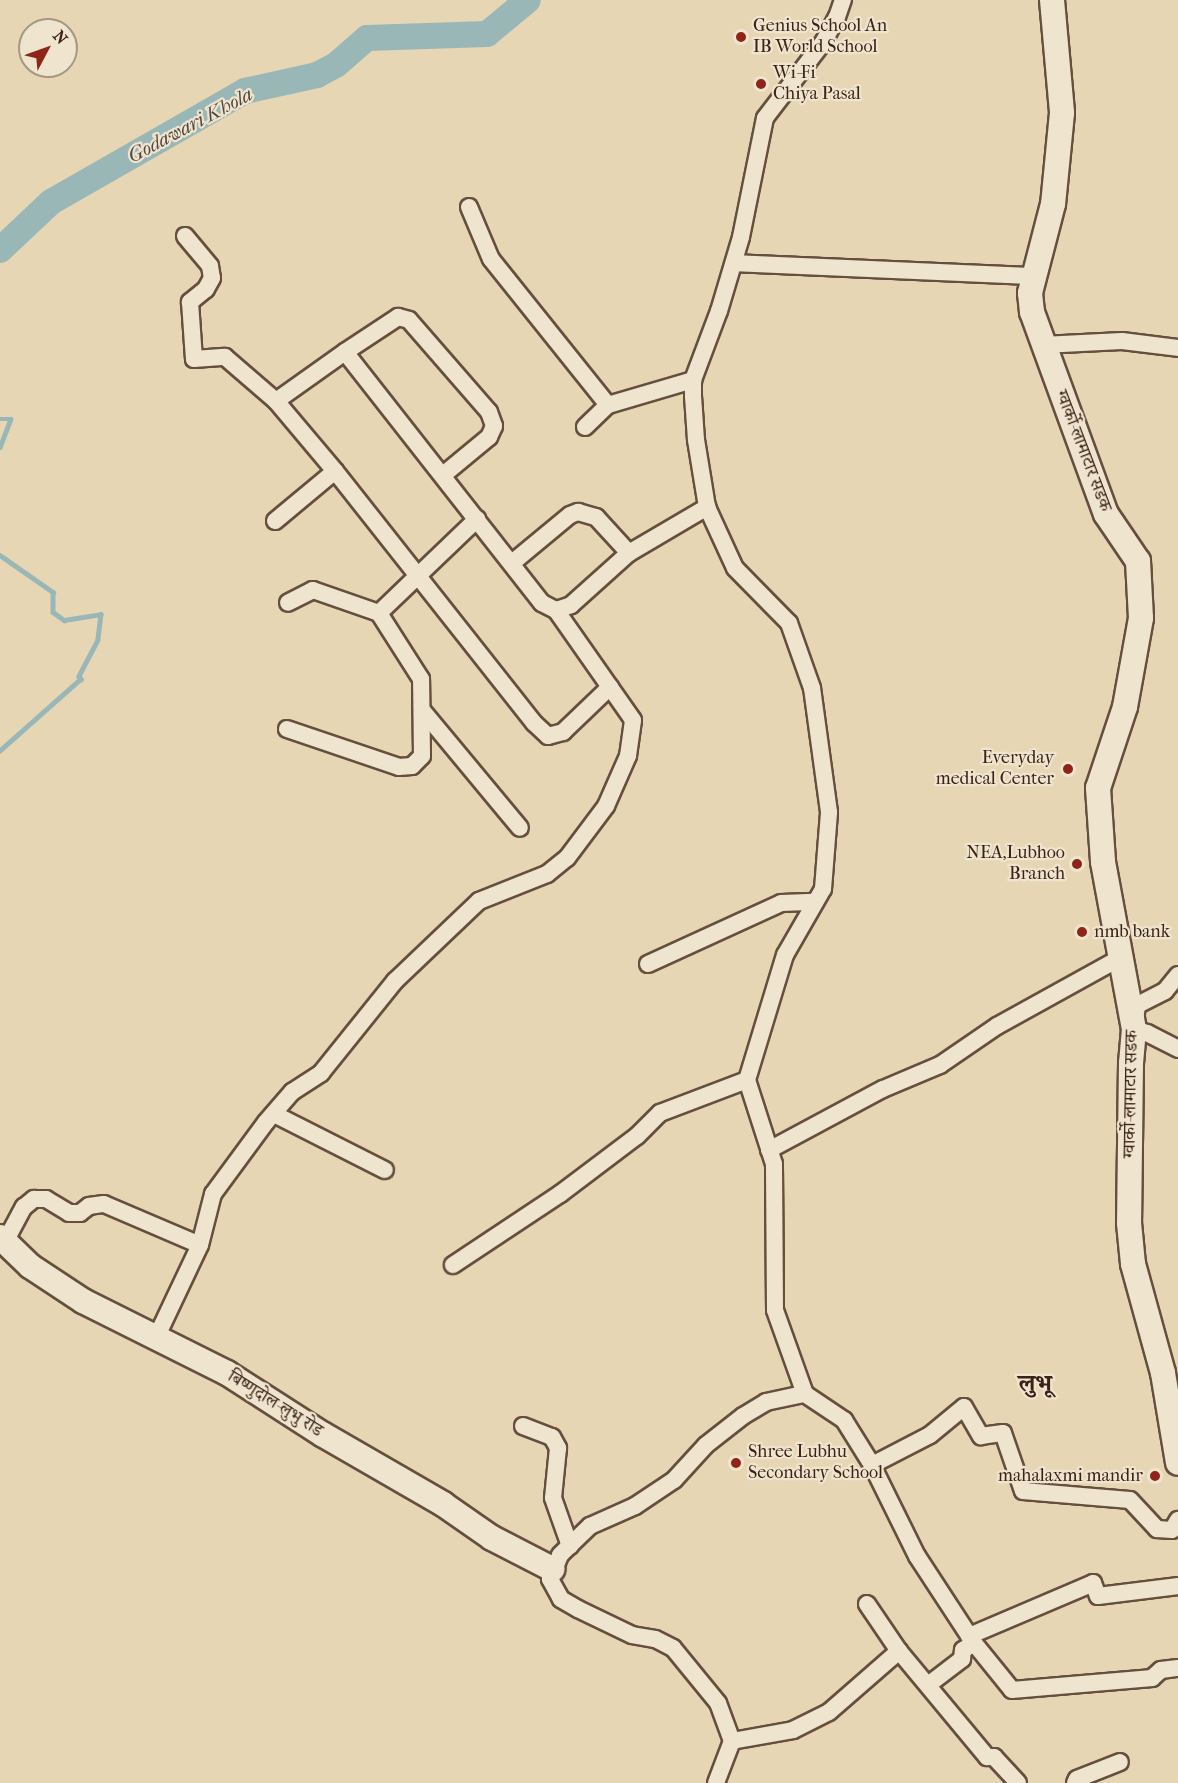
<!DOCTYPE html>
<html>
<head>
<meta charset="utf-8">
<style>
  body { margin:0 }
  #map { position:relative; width:1178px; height:1783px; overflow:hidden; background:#e6d6b4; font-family:"IM FELL French Canon","Noto Serif Devanagari",serif }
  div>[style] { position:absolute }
  .stream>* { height:4.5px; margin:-2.25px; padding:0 2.25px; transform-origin:2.25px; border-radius:2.25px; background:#9ab7b8 }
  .river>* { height:26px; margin:-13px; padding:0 13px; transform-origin:13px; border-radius:13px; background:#9ab7b8 }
  .roads { filter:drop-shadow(2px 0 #654f3e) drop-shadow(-2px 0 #654f3e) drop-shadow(0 2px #654f3e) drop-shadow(0 -2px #654f3e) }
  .street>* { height:16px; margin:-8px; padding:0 8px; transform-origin:8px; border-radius:8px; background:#efe4ce }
  .secondary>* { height:24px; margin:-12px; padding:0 12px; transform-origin:12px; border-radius:12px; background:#efe4ce }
  .dots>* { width:16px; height:16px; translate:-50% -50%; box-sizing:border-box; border:3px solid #efe4ce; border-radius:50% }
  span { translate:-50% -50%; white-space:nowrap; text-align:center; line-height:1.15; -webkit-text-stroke:4.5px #efe4ce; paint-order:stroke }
  .poi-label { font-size:18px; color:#3a2216 }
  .left { translate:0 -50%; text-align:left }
  .right { translate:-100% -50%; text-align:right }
  .street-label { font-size:18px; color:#3a2216 }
  .water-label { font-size:20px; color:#52473e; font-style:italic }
  .district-label { font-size:24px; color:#3a2216; font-weight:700 }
  .north { position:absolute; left:18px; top:18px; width:60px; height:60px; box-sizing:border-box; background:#efe4ce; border:2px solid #a79684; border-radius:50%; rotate:49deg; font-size:16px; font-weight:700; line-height:24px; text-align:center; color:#3a2216 }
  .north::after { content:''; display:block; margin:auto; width:21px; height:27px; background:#8f2418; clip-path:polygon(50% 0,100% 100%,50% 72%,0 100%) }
</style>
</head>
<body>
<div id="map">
  <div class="stream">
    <div style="left:0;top:419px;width:11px"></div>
    <div style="left:11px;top:419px;width:30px;rotate:111deg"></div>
    <div style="left:0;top:555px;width:65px;rotate:34.9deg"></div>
    <div style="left:53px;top:592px;width:20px;rotate:90deg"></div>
    <div style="left:53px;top:612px;width:14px;rotate:36deg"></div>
    <div style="left:64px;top:620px;width:37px;rotate:-9deg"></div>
    <div style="left:101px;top:614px;width:26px;rotate:97deg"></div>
    <div style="left:98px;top:640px;width:41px;rotate:117.8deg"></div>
    <div style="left:79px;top:676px;width:4px;rotate:56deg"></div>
    <div style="left:81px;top:679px;width:108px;rotate:138.4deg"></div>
  </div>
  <div class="river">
    <div style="left:0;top:250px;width:70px;rotate:-43.3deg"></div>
    <div style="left:51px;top:202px;width:224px;rotate:-29.8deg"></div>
    <div style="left:245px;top:91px;width:74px;rotate:-12.5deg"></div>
    <div style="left:317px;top:75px;width:21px;rotate:-28deg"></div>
    <div style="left:336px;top:65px;width:41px;rotate:-41.1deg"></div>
    <div style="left:367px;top:38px;width:120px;rotate:-1.9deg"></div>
    <div style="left:487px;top:34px;width:53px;rotate:-39.7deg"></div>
  </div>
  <div class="roads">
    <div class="street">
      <div style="left:469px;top:207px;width:56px;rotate:67.1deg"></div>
      <div style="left:491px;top:259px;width:187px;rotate:51.3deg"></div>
      <div style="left:185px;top:236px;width:39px;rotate:50deg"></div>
      <div style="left:210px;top:266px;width:12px;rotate:81deg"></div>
      <div style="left:212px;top:278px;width:13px;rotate:119deg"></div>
      <div style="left:206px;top:289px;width:21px;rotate:141deg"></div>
      <div style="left:190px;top:302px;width:57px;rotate:86deg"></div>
      <div style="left:194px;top:359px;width:31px;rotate:-4deg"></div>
      <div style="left:225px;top:357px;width:67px;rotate:40.8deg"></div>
      <div style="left:734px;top:263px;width:300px;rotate:2.5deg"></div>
      <div style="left:1042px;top:345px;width:80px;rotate:-2.9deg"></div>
      <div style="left:1122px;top:341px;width:56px;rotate:7.1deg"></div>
      <div style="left:345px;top:352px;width:64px;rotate:-33.4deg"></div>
      <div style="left:398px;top:317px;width:11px;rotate:15deg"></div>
      <div style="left:409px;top:320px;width:122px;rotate:49deg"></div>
      <div style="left:489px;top:412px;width:15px;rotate:70deg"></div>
      <div style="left:494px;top:426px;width:12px;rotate:114deg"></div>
      <div style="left:489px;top:437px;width:60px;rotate:140.4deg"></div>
      <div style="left:585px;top:427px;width:32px;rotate:-44deg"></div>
      <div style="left:608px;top:405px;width:89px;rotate:-16.4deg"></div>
      <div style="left:335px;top:471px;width:321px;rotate:51.7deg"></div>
      <div style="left:534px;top:723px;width:19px;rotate:43deg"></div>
      <div style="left:548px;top:736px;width:16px;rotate:-15deg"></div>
      <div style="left:563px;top:732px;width:65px;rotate:-43.8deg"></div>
      <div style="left:275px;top:521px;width:78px;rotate:-39.8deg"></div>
      <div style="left:335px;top:471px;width:92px;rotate:-130.1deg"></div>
      <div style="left:276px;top:401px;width:85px;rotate:-35.4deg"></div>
      <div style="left:345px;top:352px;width:319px;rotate:51.9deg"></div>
      <div style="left:542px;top:603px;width:16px;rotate:27deg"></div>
      <div style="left:556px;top:610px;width:16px;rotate:-18deg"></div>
      <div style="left:571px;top:605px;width:78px;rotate:-41.9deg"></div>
      <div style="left:629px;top:553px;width:91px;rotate:-30.5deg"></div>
      <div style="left:512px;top:563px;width:75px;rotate:-39.6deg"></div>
      <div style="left:570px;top:515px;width:9px;rotate:-21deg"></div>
      <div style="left:578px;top:512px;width:19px;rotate:16deg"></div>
      <div style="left:596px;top:517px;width:49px;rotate:47.5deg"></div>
      <div style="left:379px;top:613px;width:136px;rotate:-43.8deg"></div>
      <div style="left:422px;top:710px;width:153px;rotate:50.3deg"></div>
      <div style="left:287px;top:729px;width:118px;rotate:18.7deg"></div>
      <div style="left:399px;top:767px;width:13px;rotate:-4deg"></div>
      <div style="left:412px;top:766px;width:14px;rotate:-45deg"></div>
      <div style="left:422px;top:756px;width:77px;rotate:-90.7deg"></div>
      <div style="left:421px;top:679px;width:78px;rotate:-122.5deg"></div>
      <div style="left:379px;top:613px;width:70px;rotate:-160.8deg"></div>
      <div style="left:313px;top:590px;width:28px;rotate:153deg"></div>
      <div style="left:648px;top:964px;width:146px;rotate:-24.6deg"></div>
      <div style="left:781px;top:903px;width:34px;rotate:-2deg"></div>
      <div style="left:1178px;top:975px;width:21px;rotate:129deg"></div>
      <div style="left:1165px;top:991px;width:31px;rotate:153deg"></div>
      <div style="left:1137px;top:1005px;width:24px;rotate:97deg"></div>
      <div style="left:1134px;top:1029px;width:14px;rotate:17deg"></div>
      <div style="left:1147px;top:1033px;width:35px;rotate:27deg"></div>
      <div style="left:274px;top:1114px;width:124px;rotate:26.8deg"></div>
      <div style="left:769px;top:1150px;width:129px;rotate:-28.2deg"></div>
      <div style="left:883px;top:1089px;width:62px;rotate:-22.8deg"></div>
      <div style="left:940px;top:1065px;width:69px;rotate:-34.4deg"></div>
      <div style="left:997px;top:1026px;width:141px;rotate:-28.9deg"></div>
      <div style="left:5px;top:1242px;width:40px;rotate:-62deg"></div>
      <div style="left:24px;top:1207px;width:13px;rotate:-39deg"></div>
      <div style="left:34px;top:1199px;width:12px"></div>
      <div style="left:46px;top:1199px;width:27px;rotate:31deg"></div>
      <div style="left:69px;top:1213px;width:11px"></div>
      <div style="left:80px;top:1213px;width:11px;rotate:-38deg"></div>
      <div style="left:89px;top:1206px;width:15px;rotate:-8deg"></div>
      <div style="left:104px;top:1204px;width:104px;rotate:23.1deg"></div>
      <div style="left:453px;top:1265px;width:128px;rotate:-33.6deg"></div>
      <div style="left:560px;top:1194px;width:96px;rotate:-37deg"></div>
      <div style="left:637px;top:1136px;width:33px;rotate:-45deg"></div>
      <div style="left:660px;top:1113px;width:93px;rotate:-20.8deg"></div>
      <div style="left:156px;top:1338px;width:103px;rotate:-64.7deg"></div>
      <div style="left:200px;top:1245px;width:53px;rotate:-75.7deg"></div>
      <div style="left:213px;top:1194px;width:89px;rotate:-53.6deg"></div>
      <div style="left:266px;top:1122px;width:40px;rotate:-49deg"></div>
      <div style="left:292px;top:1092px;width:35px;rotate:-33deg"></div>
      <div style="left:321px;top:1073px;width:118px;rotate:-51.2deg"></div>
      <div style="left:395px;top:981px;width:116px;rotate:-43.6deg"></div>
      <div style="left:479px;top:901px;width:73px;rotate:-21.7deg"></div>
      <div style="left:547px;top:874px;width:26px;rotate:-39deg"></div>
      <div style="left:567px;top:858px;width:65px;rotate:-53.1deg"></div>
      <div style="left:606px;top:806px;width:55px;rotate:-66.3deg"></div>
      <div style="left:628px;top:756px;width:36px;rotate:-82deg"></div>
      <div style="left:633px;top:720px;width:134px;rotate:-125deg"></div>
      <div style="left:805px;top:1394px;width:47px;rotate:33.7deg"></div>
      <div style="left:844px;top:1420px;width:53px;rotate:58.1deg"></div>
      <div style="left:872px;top:1465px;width:102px;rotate:63.7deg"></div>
      <div style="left:917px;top:1556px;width:104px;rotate:56.8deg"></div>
      <div style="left:974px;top:1643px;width:60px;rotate:51deg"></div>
      <div style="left:1012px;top:1690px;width:141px;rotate:-4.9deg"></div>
      <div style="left:1152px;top:1678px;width:12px;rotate:-42deg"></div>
      <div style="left:1161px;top:1670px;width:17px;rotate:-7deg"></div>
      <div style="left:523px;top:1426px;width:31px;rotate:21deg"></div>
      <div style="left:552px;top:1437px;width:13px;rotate:61deg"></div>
      <div style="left:558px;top:1448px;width:50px;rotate:95.7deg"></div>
      <div style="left:553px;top:1498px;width:51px;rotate:70.5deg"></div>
      <div style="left:872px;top:1465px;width:65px;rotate:-27.3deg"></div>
      <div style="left:930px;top:1435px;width:44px;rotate:-39.5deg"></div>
      <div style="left:964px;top:1407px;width:34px;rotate:60deg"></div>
      <div style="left:981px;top:1436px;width:22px;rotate:-8deg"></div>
      <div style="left:1003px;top:1433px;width:61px;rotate:71deg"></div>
      <div style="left:1023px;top:1491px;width:107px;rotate:4.8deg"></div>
      <div style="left:1130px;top:1500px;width:40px;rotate:47deg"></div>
      <div style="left:1157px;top:1529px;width:15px;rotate:4deg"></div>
      <div style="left:1172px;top:1530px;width:12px;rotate:-59deg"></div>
      <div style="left:867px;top:1604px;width:57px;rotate:55.8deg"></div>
      <div style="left:899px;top:1651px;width:138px;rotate:50.3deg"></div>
      <div style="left:987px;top:1757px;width:7px"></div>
      <div style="left:994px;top:1757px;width:35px;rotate:47deg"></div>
      <div style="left:969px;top:1636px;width:135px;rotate:-23.1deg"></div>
      <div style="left:1093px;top:1583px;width:14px;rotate:69deg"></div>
      <div style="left:1098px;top:1596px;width:81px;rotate:-7.1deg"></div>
      <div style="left:928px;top:1685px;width:43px;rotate:-37.4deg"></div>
      <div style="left:962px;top:1659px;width:9px;rotate:-84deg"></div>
      <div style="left:963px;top:1650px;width:13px;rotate:-32deg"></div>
      <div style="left:732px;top:1741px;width:62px;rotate:-10.2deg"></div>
      <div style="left:793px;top:1730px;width:40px;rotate:-26.6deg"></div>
      <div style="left:829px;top:1712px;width:93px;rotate:-41.1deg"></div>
      <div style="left:716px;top:1783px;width:45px;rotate:-69.1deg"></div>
      <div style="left:732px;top:1741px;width:40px;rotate:-110.2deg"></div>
      <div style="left:718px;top:1703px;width:71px;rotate:-129.3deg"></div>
      <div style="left:673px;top:1648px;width:20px;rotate:-153deg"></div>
      <div style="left:655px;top:1639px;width:23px;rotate:-170deg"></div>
      <div style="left:632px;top:1635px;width:60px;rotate:-154.3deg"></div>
      <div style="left:578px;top:1609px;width:20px;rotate:-150deg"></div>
      <div style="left:561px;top:1599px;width:23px;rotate:-119deg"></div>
      <div style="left:550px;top:1579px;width:26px;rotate:-67deg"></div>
      <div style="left:560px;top:1555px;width:42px;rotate:-44deg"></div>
      <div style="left:590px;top:1526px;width:49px;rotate:-24deg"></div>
      <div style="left:635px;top:1506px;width:47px;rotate:-33.7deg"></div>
      <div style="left:674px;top:1480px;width:47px;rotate:-47.6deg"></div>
      <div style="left:706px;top:1445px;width:47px;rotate:-38.1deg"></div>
      <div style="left:743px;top:1416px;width:27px;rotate:-31deg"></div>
      <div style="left:766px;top:1402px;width:40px;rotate:-12deg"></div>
      <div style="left:805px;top:1394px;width:89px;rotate:-109.7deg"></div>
      <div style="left:775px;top:1310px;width:146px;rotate:-90.4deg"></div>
      <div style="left:774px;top:1164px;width:88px;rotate:-107.8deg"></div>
      <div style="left:747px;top:1080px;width:131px;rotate:-73.1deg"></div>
      <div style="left:785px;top:955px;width:76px;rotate:-60.1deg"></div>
      <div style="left:823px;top:889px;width:77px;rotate:-85.5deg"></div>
      <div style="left:829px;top:812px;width:125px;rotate:-97.8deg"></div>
      <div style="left:812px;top:688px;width:69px;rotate:-109.5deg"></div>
      <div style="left:789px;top:623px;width:77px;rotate:-134.5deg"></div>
      <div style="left:735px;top:568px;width:67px;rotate:-114.7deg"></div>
      <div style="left:707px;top:507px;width:68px;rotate:-99.3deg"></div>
      <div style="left:696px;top:440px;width:44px;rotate:-93.9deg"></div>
      <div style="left:693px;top:396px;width:16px;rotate:-90deg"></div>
      <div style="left:693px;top:380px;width:74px;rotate:-69.4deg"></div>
      <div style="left:719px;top:311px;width:77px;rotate:-73.4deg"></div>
      <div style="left:741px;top:237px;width:121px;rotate:-78.6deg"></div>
      <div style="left:765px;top:118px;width:97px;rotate:-52.5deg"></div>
      <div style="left:824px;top:41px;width:27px;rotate:-62deg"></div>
      <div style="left:837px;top:17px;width:18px;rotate:-71deg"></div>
      <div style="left:1075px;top:1783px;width:4px;rotate:-63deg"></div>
      <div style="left:1077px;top:1779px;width:46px;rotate:-21.6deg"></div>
    </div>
    <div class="secondary">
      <div style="left:1052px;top:0;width:113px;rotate:84.9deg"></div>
      <div style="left:1062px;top:113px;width:91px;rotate:95.6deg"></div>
      <div style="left:1053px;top:204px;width:92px;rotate:104.5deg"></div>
      <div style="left:1030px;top:293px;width:19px;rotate:84deg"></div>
      <div style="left:1032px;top:312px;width:215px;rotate:69.9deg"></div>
      <div style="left:1106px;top:514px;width:57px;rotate:55.8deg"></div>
      <div style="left:1138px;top:561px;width:57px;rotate:87deg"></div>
      <div style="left:1141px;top:618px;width:90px;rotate:100.2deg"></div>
      <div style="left:1125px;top:707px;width:85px;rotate:108.4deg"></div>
      <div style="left:1098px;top:788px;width:74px;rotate:86.1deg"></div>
      <div style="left:1103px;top:862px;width:170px;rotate:79.5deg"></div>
      <div style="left:1134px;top:1029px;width:34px;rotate:95deg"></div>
      <div style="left:1131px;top:1063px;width:160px;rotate:90.7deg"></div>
      <div style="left:1129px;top:1223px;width:41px;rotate:84.4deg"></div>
      <div style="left:1133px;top:1264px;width:113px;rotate:74.6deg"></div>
      <div style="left:1163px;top:1373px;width:91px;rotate:80.5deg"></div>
      <div style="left:0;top:1237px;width:42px;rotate:44deg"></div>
      <div style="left:30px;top:1266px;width:64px;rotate:33.4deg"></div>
      <div style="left:83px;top:1301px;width:161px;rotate:26.6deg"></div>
      <div style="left:227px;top:1373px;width:113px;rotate:32.7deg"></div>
      <div style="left:322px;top:1434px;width:140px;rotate:30deg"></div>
      <div style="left:443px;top:1504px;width:60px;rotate:34.8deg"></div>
      <div style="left:492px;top:1538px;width:68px;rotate:27.3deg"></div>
    </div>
  </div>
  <div class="dots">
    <div style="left:741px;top:37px;background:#8f2418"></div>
    <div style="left:761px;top:84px;background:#8f2418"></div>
    <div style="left:1068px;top:769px;background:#8f2418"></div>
    <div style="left:1077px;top:864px;background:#8f2418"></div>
    <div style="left:1082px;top:932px;background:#8f2418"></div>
    <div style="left:736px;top:1463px;background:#8f2418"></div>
    <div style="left:1155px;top:1476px;background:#8f2418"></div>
  </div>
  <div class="poi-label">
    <span class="left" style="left:753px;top:37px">Genius School An<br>IB World School</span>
    <span class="left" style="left:773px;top:84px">Wi-Fi<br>Chiya Pasal</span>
    <span class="right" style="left:1054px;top:769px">Everyday<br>medical Center</span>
    <span class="right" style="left:1065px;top:864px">NEA,Lubhoo<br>Branch</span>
    <span class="left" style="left:1094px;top:932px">nmb bank</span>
    <span class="left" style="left:748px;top:1463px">Shree Lubhu<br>Secondary School</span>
    <span class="right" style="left:1143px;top:1476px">mahalaxmi mandir</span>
  </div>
  <div class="street-label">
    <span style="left:1083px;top:451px;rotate:69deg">ग्वार्को-लामाटार सडक</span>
    <span style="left:1131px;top:1094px;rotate:-89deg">ग्वार्को-लामाटार सडक</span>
    <span style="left:275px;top:1404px;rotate:32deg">बिष्णुदोल-लुभु रोड</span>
  </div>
  <div class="water-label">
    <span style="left:190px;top:125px;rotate:-28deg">Godawari Khola</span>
  </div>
  <div class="district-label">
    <span style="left:1035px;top:1384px">लुभू</span>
  </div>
  <div class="north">N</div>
</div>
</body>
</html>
